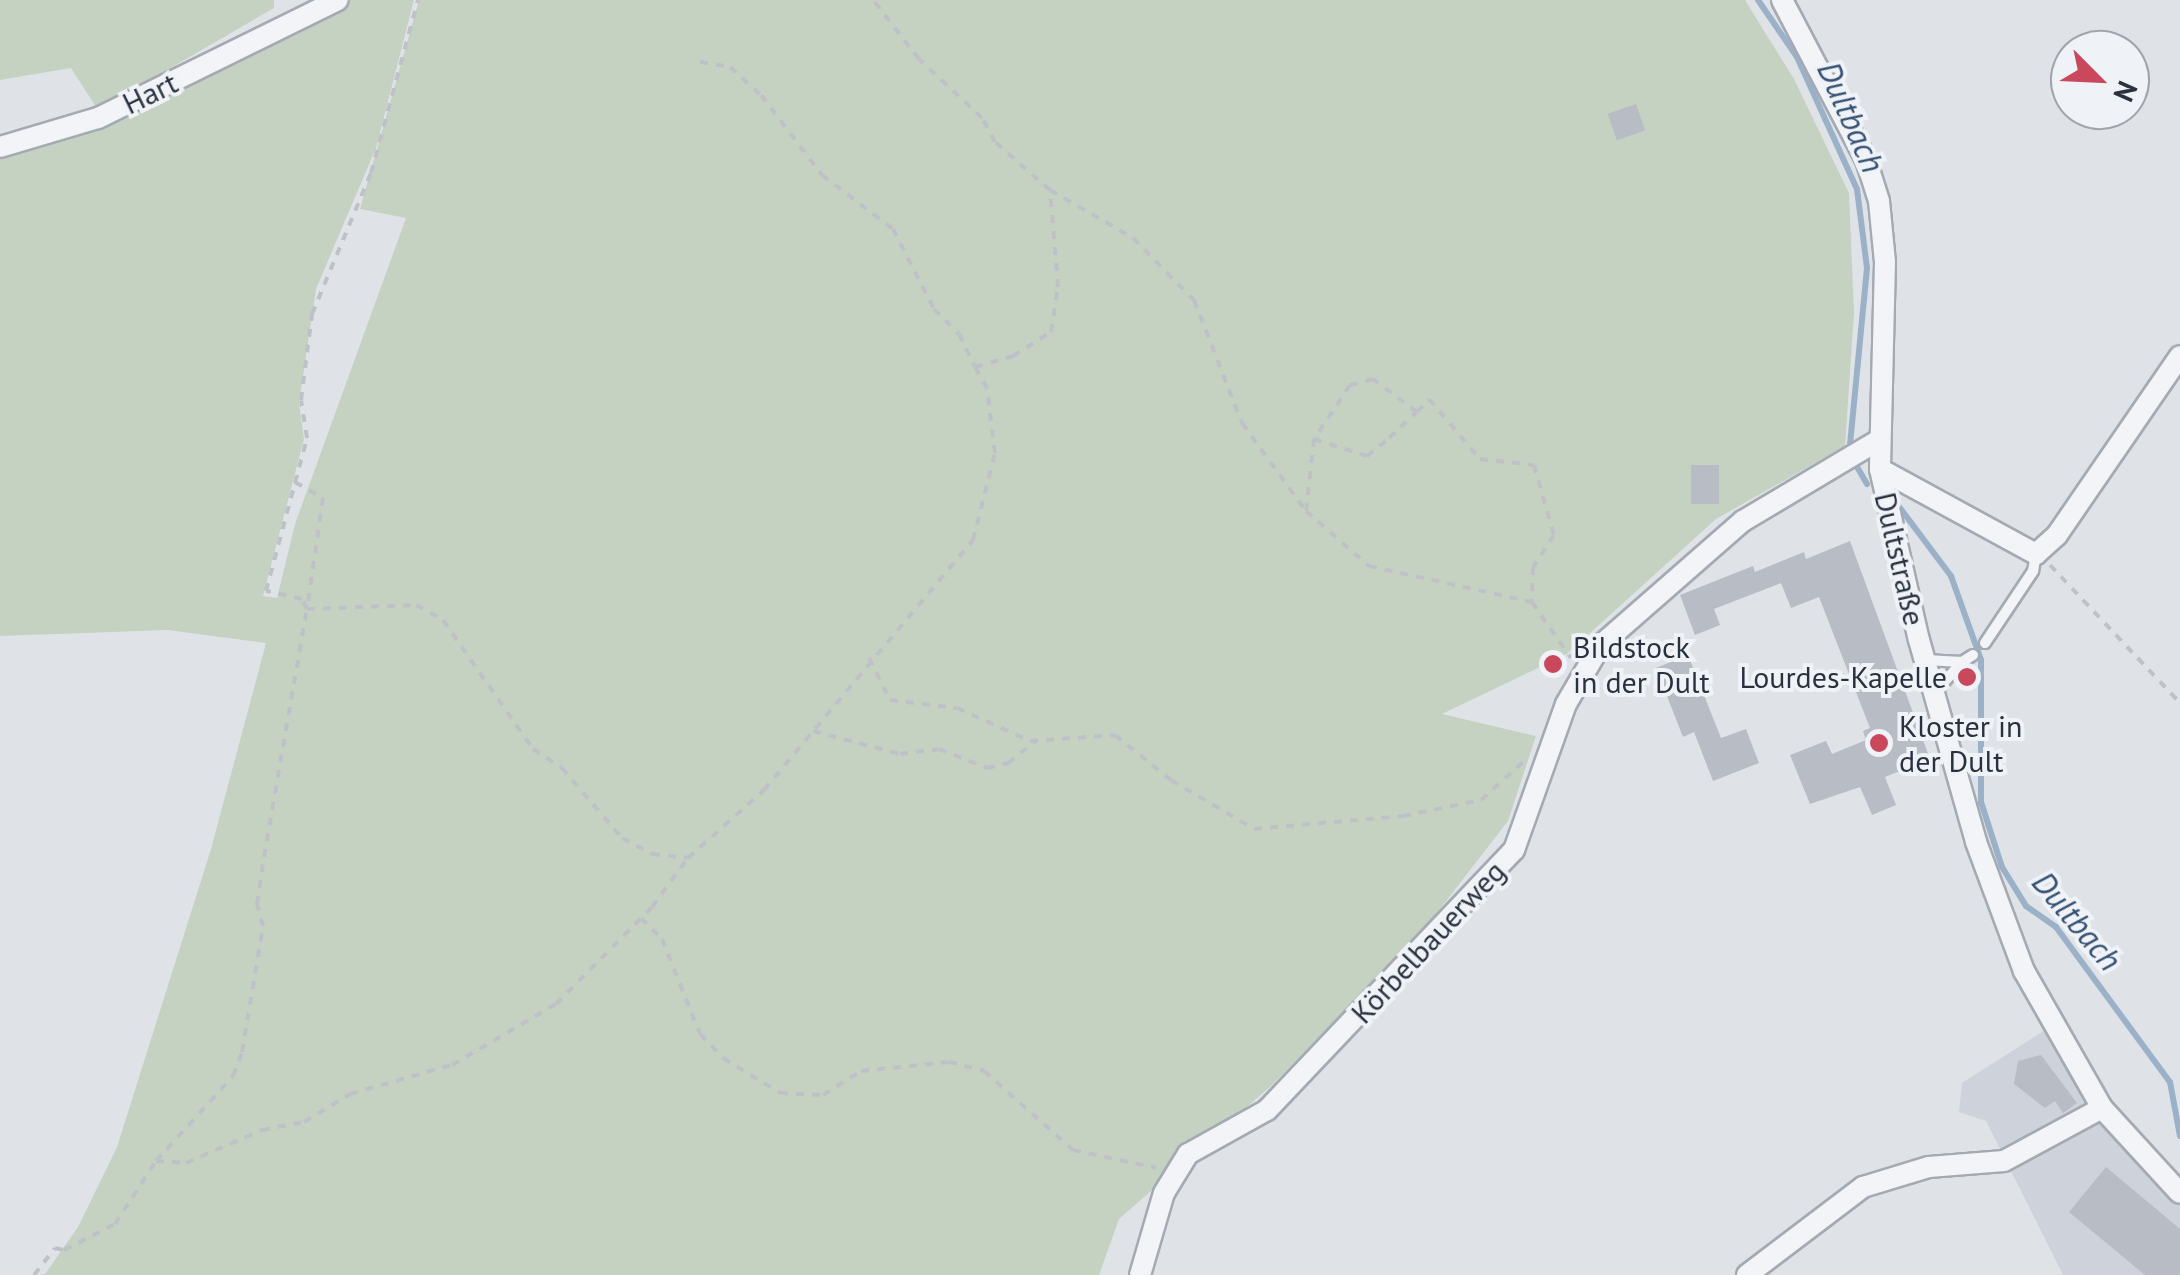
<!DOCTYPE html>
<html>
<head>
<meta charset="utf-8">
<style>
  body { margin:0 }
  #map { position:relative; width:2180px; height:1275px; overflow:hidden; background:#dfe3e8; font-family:"PT Sans",sans-serif }
  div>[style] { position:absolute }
  .built>* { inset:0; background:#ced2da }
  .green>* { inset:0; background:#c5d2c1 }
  .stream>* { height:6px; margin:-3px; padding:0 3px; transform-origin:3px; border-radius:3px; background:#9bb1c7 }
  .building>* { inset:0; background:#b7bcc5; transform-origin:0 0 }
  .path>* { height:4px; margin-top:-2px; transform-origin:0; background:repeating-linear-gradient(90deg,#bec1c7 0 8px,transparent 0 16px) }
  .roads { filter:drop-shadow(2px 0 #a5aab2) drop-shadow(-2px 0 #a5aab2) drop-shadow(0 2px #a5aab2) drop-shadow(0 -2px #a5aab2) }
  .service>* { height:10px; margin:-5px; padding:0 5px; transform-origin:5px; border-radius:5px; background:#f2f4f7 }
  .minor>* { height:20px; margin:-10px; padding:0 10px; transform-origin:10px; border-radius:10px; background:#f2f4f7 }
  .dots>* { width:28px; height:28px; translate:-50% -50%; box-sizing:border-box; border:5px solid #eff2f6; border-radius:50% }
  span { translate:-50% -50%; white-space:nowrap; text-align:center; line-height:1.15; -webkit-text-stroke:8px #eff2f6; paint-order:stroke }
  .street-label { font-size:30px; color:#29313f }
  .poi-label { font-size:30px; color:#29313f }
  .left { translate:0 -50%; text-align:left }
  .right { translate:-100% -50%; text-align:right }
  .water-label { font-size:32px; color:#345072; font-style:italic }
  .north { position:absolute; left:2050px; top:30px; width:100px; height:100px; box-sizing:border-box; background:#eff2f6; border:2px solid #a0a5ad; border-radius:50%; rotate:114deg; font-size:28px; font-weight:700; line-height:40px; text-align:center; color:#29313f }
  .north::after { content:''; display:block; margin:auto; width:35px; height:45px; background:#ca485c; clip-path:polygon(50% 0,100% 100%,50% 72%,0 100%) }
</style>
</head>
<body>
<div id="map">
  <div class="built">
    <div style="clip-path:polygon(2048px 1028px,2130px 1155px,2180px 1202px,2180px 1275px,2063px 1275px,1986px 1121px,1959px 1112px,1962px 1083px)"></div>
  </div>
  <div class="green">
    <div style="clip-path:polygon(0 0,274px 0,274px 8px,98px 110px,71px 68px,0 80px)"></div>
    <div style="clip-path:polygon(347px 0,414px 0,376px 148px,316px 289px,299px 403px,304px 439px,263px 596px,277px 598px,295px 524px,406px 218px,360px 209px,419px 0,1745px 0,1794px 79px,1849px 193px,1854px 313px,1845px 446px,1716px 519px,1567px 654px,1442px 714px,1536px 736px,1508px 821px,1426px 927px,1272px 1085px,1119px 1219px,1099px 1275px,37px 1275px,45px 1274px,78px 1227px,117px 1147px,211px 849px,266px 643px,168px 630px,0 636px,0 157px,83px 131px)"></div>
  </div>
  <div class="stream">
    <div style="left:1758px;top:0;width:69px;rotate:55.6deg"></div>
    <div style="left:1797px;top:57px;width:145px;rotate:65.6deg"></div>
    <div style="left:1857px;top:189px;width:80px;rotate:82.8deg"></div>
    <div style="left:1867px;top:268px;width:177px;rotate:95.5deg"></div>
    <div style="left:1856px;top:465px;width:22px;rotate:60deg"></div>
    <div style="left:1897px;top:504px;width:90px;rotate:53.1deg"></div>
    <div style="left:1951px;top:576px;width:89px;rotate:70.3deg"></div>
    <div style="left:1981px;top:660px;width:142px;rotate:90deg"></div>
    <div style="left:1981px;top:802px;width:68px;rotate:72.1deg"></div>
    <div style="left:2002px;top:867px;width:46px;rotate:58.4deg"></div>
    <div style="left:2026px;top:906px;width:37px;rotate:35deg"></div>
    <div style="left:2056px;top:927px;width:192px;rotate:53.7deg"></div>
    <div style="left:2170px;top:1082px;width:55px;rotate:79.5deg"></div>
  </div>
  <div class="building">
    <div style="left:1636px;top:104px;width:28px;height:30px;rotate:71deg"></div>
    <div style="left:1691px;top:465px;width:28px;height:39px"></div>
    <div style="clip-path:polygon(1850px 541px,1930px 759px,1885px 777px,1896px 805px,1872px 815px,1860px 787px,1810px 804px,1790px 755px,1826px 741px,1832px 754px,1866px 740px,1863px 731px,1870px 728px,1819px 597px,1791px 608px,1781px 583px,1714px 609px,1720px 625px,1695px 635px,1680px 595px,1753px 566px,1755px 572px,1804px 552px,1806px 559px)"></div>
    <div style="clip-path:polygon(1688px 655px,1721px 738px,1746px 729px,1759px 763px,1713px 781px,1694px 732px,1683px 737px,1656px 668px)"></div>
    <div style="clip-path:polygon(2041px 1055px,2077px 1103px,2063px 1113px,2055px 1101px,2045px 1108px,2014px 1084px,2018px 1061px)"></div>
    <div style="clip-path:polygon(2106px 1167px,2180px 1229px,2180px 1275px,2145px 1275px,2069px 1212px)"></div>
  </div>
  <div class="path">
    <div style="left:700px;top:62px;width:30px;rotate:9deg"></div>
    <div style="left:730px;top:67px;width:42px;rotate:42.1deg"></div>
    <div style="left:761px;top:95px;width:101px;rotate:52.7deg"></div>
    <div style="left:822px;top:175px;width:89px;rotate:37.3deg"></div>
    <div style="left:893px;top:229px;width:90px;rotate:62.9deg"></div>
    <div style="left:934px;top:309px;width:35px;rotate:45deg"></div>
    <div style="left:959px;top:334px;width:37px;rotate:64deg"></div>
    <div style="left:1050px;top:190px;width:96px;rotate:30deg"></div>
    <div style="left:1133px;top:238px;width:87px;rotate:45.5deg"></div>
    <div style="left:1194px;top:300px;width:132px;rotate:68.7deg"></div>
    <div style="left:1242px;top:423px;width:109px;rotate:54deg"></div>
    <div style="left:1417px;top:412px;width:55px;rotate:-143.1deg"></div>
    <div style="left:1373px;top:379px;width:24px;rotate:165deg"></div>
    <div style="left:1350px;top:385px;width:65px;rotate:123.7deg"></div>
    <div style="left:1314px;top:439px;width:56px;rotate:17.8deg"></div>
    <div style="left:1367px;top:456px;width:28px;rotate:-39deg"></div>
    <div style="left:1389px;top:438px;width:38px;rotate:-43deg"></div>
    <div style="left:1417px;top:412px;width:18px;rotate:-47deg"></div>
    <div style="left:1429px;top:399px;width:79px;rotate:49.6deg"></div>
    <div style="left:1480px;top:459px;width:54px;rotate:6.3deg"></div>
    <div style="left:1534px;top:465px;width:73px;rotate:74.1deg"></div>
    <div style="left:1554px;top:535px;width:38px;rotate:123deg"></div>
    <div style="left:1533px;top:567px;width:35px;rotate:92deg"></div>
    <div style="left:1532px;top:602px;width:68px;rotate:55.1deg"></div>
    <div style="left:1314px;top:439px;width:72px;rotate:96.3deg"></div>
    <div style="left:1306px;top:511px;width:84px;rotate:41.1deg"></div>
    <div style="left:1369px;top:566px;width:167px;rotate:12.5deg"></div>
    <div style="left:295px;top:482px;width:32px;rotate:30deg"></div>
    <div style="left:323px;top:498px;width:112px;rotate:98.2deg"></div>
    <div style="left:307px;top:609px;width:109px;rotate:-2.1deg"></div>
    <div style="left:416px;top:605px;width:31px;rotate:29deg"></div>
    <div style="left:443px;top:620px;width:157px;rotate:55.1deg"></div>
    <div style="left:533px;top:749px;width:35px;rotate:33deg"></div>
    <div style="left:562px;top:768px;width:92px;rotate:49.4deg"></div>
    <div style="left:622px;top:838px;width:34px;rotate:28deg"></div>
    <div style="left:652px;top:854px;width:36px;rotate:6deg"></div>
    <div style="left:2050px;top:565px;width:190px;rotate:46.7deg"></div>
    <div style="left:869px;top:658px;width:47px;rotate:63.4deg"></div>
    <div style="left:890px;top:700px;width:67px;rotate:6.8deg"></div>
    <div style="left:957px;top:708px;width:80px;rotate:24.3deg"></div>
    <div style="left:1030px;top:741px;width:85px;rotate:-4deg"></div>
    <div style="left:1115px;top:735px;width:72px;rotate:38.8deg"></div>
    <div style="left:1171px;top:780px;width:96px;rotate:30.6deg"></div>
    <div style="left:1254px;top:829px;width:150px;rotate:-5deg"></div>
    <div style="left:1403px;top:816px;width:80px;rotate:-11.6deg"></div>
    <div style="left:1481px;top:800px;width:57px;rotate:-42.1deg"></div>
    <div style="left:813px;top:731px;width:90px;rotate:14.8deg"></div>
    <div style="left:900px;top:754px;width:39px;rotate:-7deg"></div>
    <div style="left:939px;top:749px;width:52px;rotate:21.6deg"></div>
    <div style="left:987px;top:768px;width:22px;rotate:-13deg"></div>
    <div style="left:1008px;top:763px;width:36px;rotate:-38deg"></div>
    <div style="left:641px;top:918px;width:30px;rotate:45deg"></div>
    <div style="left:662px;top:939px;width:102px;rotate:68.2deg"></div>
    <div style="left:700px;top:1034px;width:33px;rotate:46deg"></div>
    <div style="left:723px;top:1058px;width:67px;rotate:31.6deg"></div>
    <div style="left:780px;top:1093px;width:43px;rotate:2.7deg"></div>
    <div style="left:823px;top:1095px;width:45px;rotate:-32.3deg"></div>
    <div style="left:861px;top:1071px;width:88px;rotate:-5.8deg"></div>
    <div style="left:949px;top:1062px;width:36px;rotate:14deg"></div>
    <div style="left:984px;top:1071px;width:119px;rotate:41.6deg"></div>
    <div style="left:1073px;top:1150px;width:85px;rotate:12.2deg"></div>
    <div style="left:156px;top:1161px;width:30px;rotate:4deg"></div>
    <div style="left:186px;top:1163px;width:83px;rotate:-23.5deg"></div>
    <div style="left:262px;top:1130px;width:43px;rotate:-10.8deg"></div>
    <div style="left:304px;top:1122px;width:54px;rotate:-31.3deg"></div>
    <div style="left:350px;top:1094px;width:106px;rotate:-15.9deg"></div>
    <div style="left:452px;top:1065px;width:121px;rotate:-30.4deg"></div>
    <div style="left:556px;top:1004px;width:136px;rotate:-45.3deg"></div>
    <div style="left:652px;top:907px;width:61px;rotate:-53.7deg"></div>
    <div style="left:688px;top:858px;width:102px;rotate:-41.8deg"></div>
    <div style="left:764px;top:790px;width:326px;rotate:-50.1deg"></div>
    <div style="left:973px;top:540px;width:90px;rotate:-75.8deg"></div>
    <div style="left:995px;top:453px;width:65px;rotate:-97deg"></div>
    <div style="left:987px;top:388px;width:24px;rotate:-120deg"></div>
    <div style="left:975px;top:367px;width:40px;rotate:-16deg"></div>
    <div style="left:1013px;top:356px;width:45px;rotate:-32.3deg"></div>
    <div style="left:1051px;top:332px;width:46px;rotate:-81.2deg"></div>
    <div style="left:1058px;top:287px;width:97px;rotate:-94.7deg"></div>
    <div style="left:1050px;top:190px;width:73px;rotate:-138.9deg"></div>
    <div style="left:995px;top:142px;width:27px;rotate:-118deg"></div>
    <div style="left:982px;top:118px;width:86px;rotate:-136.9deg"></div>
    <div style="left:919px;top:59px;width:75px;rotate:-127.9deg"></div>
    <div style="left:34px;top:1275px;width:34px;rotate:-52deg"></div>
    <div style="left:55px;top:1248px;width:9px;rotate:13deg"></div>
    <div style="left:64px;top:1250px;width:57px;rotate:-27deg"></div>
    <div style="left:115px;top:1224px;width:75px;rotate:-56.9deg"></div>
    <div style="left:156px;top:1161px;width:115px;rotate:-47.8deg"></div>
    <div style="left:233px;top:1076px;width:26px;rotate:-69deg"></div>
    <div style="left:242px;top:1052px;width:128px;rotate:-80.5deg"></div>
    <div style="left:263px;top:926px;width:23px;rotate:-105deg"></div>
    <div style="left:257px;top:904px;width:48px;rotate:-81.5deg"></div>
    <div style="left:264px;top:857px;width:252px;rotate:-80.2deg"></div>
    <div style="left:307px;top:609px;width:11px;rotate:-117deg"></div>
    <div style="left:302px;top:599px;width:37px;rotate:-167deg"></div>
    <div style="left:266px;top:591px;width:158px;rotate:-75deg"></div>
    <div style="left:307px;top:438px;width:38px;rotate:-99deg"></div>
    <div style="left:301px;top:400px;width:87px;rotate:-82.7deg"></div>
    <div style="left:312px;top:314px;width:153px;rotate:-67.3deg"></div>
    <div style="left:371px;top:173px;width:179px;rotate:-74.8deg"></div>
  </div>
  <div class="roads">
    <div class="service">
      <div style="left:1985px;top:643px;width:87px;rotate:-56.3deg"></div>
      <div style="left:2033px;top:571px;width:17px;rotate:-80deg"></div>
      <div style="left:1926px;top:660px;width:36px;rotate:3deg"></div>
      <div style="left:1962px;top:662px;width:13px;rotate:-32deg"></div>
      <div style="left:1936px;top:691px;width:39px;rotate:-48deg"></div>
    </div>
    <div class="minor">
      <div style="left:1782px;top:0;width:181px;rotate:62.3deg"></div>
      <div style="left:1866px;top:160px;width:43px;rotate:72.4deg"></div>
      <div style="left:1879px;top:201px;width:61px;rotate:84.4deg"></div>
      <div style="left:1885px;top:262px;width:207px;rotate:91.4deg"></div>
      <div style="left:1880px;top:469px;width:175px;rotate:77.2deg"></div>
      <div style="left:1919px;top:640px;width:210px;rotate:74.2deg"></div>
      <div style="left:1976px;top:842px;width:138px;rotate:69.6deg"></div>
      <div style="left:2024px;top:971px;width:158px;rotate:60.3deg"></div>
      <div style="left:2102px;top:1108px;width:115px;rotate:47.5deg"></div>
      <div style="left:0;top:147px;width:102px;rotate:-16.5deg"></div>
      <div style="left:98px;top:118px;width:267px;rotate:-26.2deg"></div>
      <div style="left:1880px;top:469px;width:178px;rotate:28.6deg"></div>
      <div style="left:2036px;top:554px;width:28px;rotate:-42deg"></div>
      <div style="left:2057px;top:535px;width:217px;rotate:-55.5deg"></div>
      <div style="left:1140px;top:1275px;width:85px;rotate:-73.7deg"></div>
      <div style="left:1164px;top:1193px;width:46px;rotate:-58.4deg"></div>
      <div style="left:1188px;top:1154px;width:90px;rotate:-29.1deg"></div>
      <div style="left:1267px;top:1110px;width:359px;rotate:-46.5deg"></div>
      <div style="left:1514px;top:850px;width:155px;rotate:-70.4deg"></div>
      <div style="left:1566px;top:704px;width:67px;rotate:-59.6deg"></div>
      <div style="left:1600px;top:646px;width:190px;rotate:-41.2deg"></div>
      <div style="left:1743px;top:521px;width:156px;rotate:-30.8deg"></div>
      <div style="left:1747px;top:1275px;width:146px;rotate:-37.2deg"></div>
      <div style="left:1863px;top:1187px;width:69px;rotate:-16.9deg"></div>
      <div style="left:1929px;top:1167px;width:75px;rotate:-4.6deg"></div>
      <div style="left:2004px;top:1161px;width:111px;rotate:-28.4deg"></div>
    </div>
  </div>
  <div class="dots">
    <div style="left:1553px;top:664px;background:#ca485c"></div>
    <div style="left:1967px;top:677px;background:#ca485c"></div>
    <div style="left:1879px;top:743px;background:#ca485c"></div>
  </div>
  <div class="street-label">
    <span style="left:150px;top:93px;rotate:-26deg">Hart</span>
    <span style="left:1900px;top:559px;rotate:77deg">Dultstraße</span>
    <span style="left:1428px;top:942px;rotate:-47deg">Körbelbauerweg</span>
  </div>
  <div class="poi-label">
    <span class="left" style="left:1573px;top:664px">Bildstock<br>in der Dult</span>
    <span class="right" style="left:1947px;top:677px">Lourdes-Kapelle</span>
    <span class="left" style="left:1899px;top:743px">Kloster in<br>der Dult</span>
  </div>
  <div class="water-label">
    <span style="left:1851px;top:117px;rotate:66deg">Dultbach</span>
    <span style="left:2077px;top:921px;rotate:50deg">Dultbach</span>
  </div>
  <div class="north">N</div>
</div>
</body>
</html>
